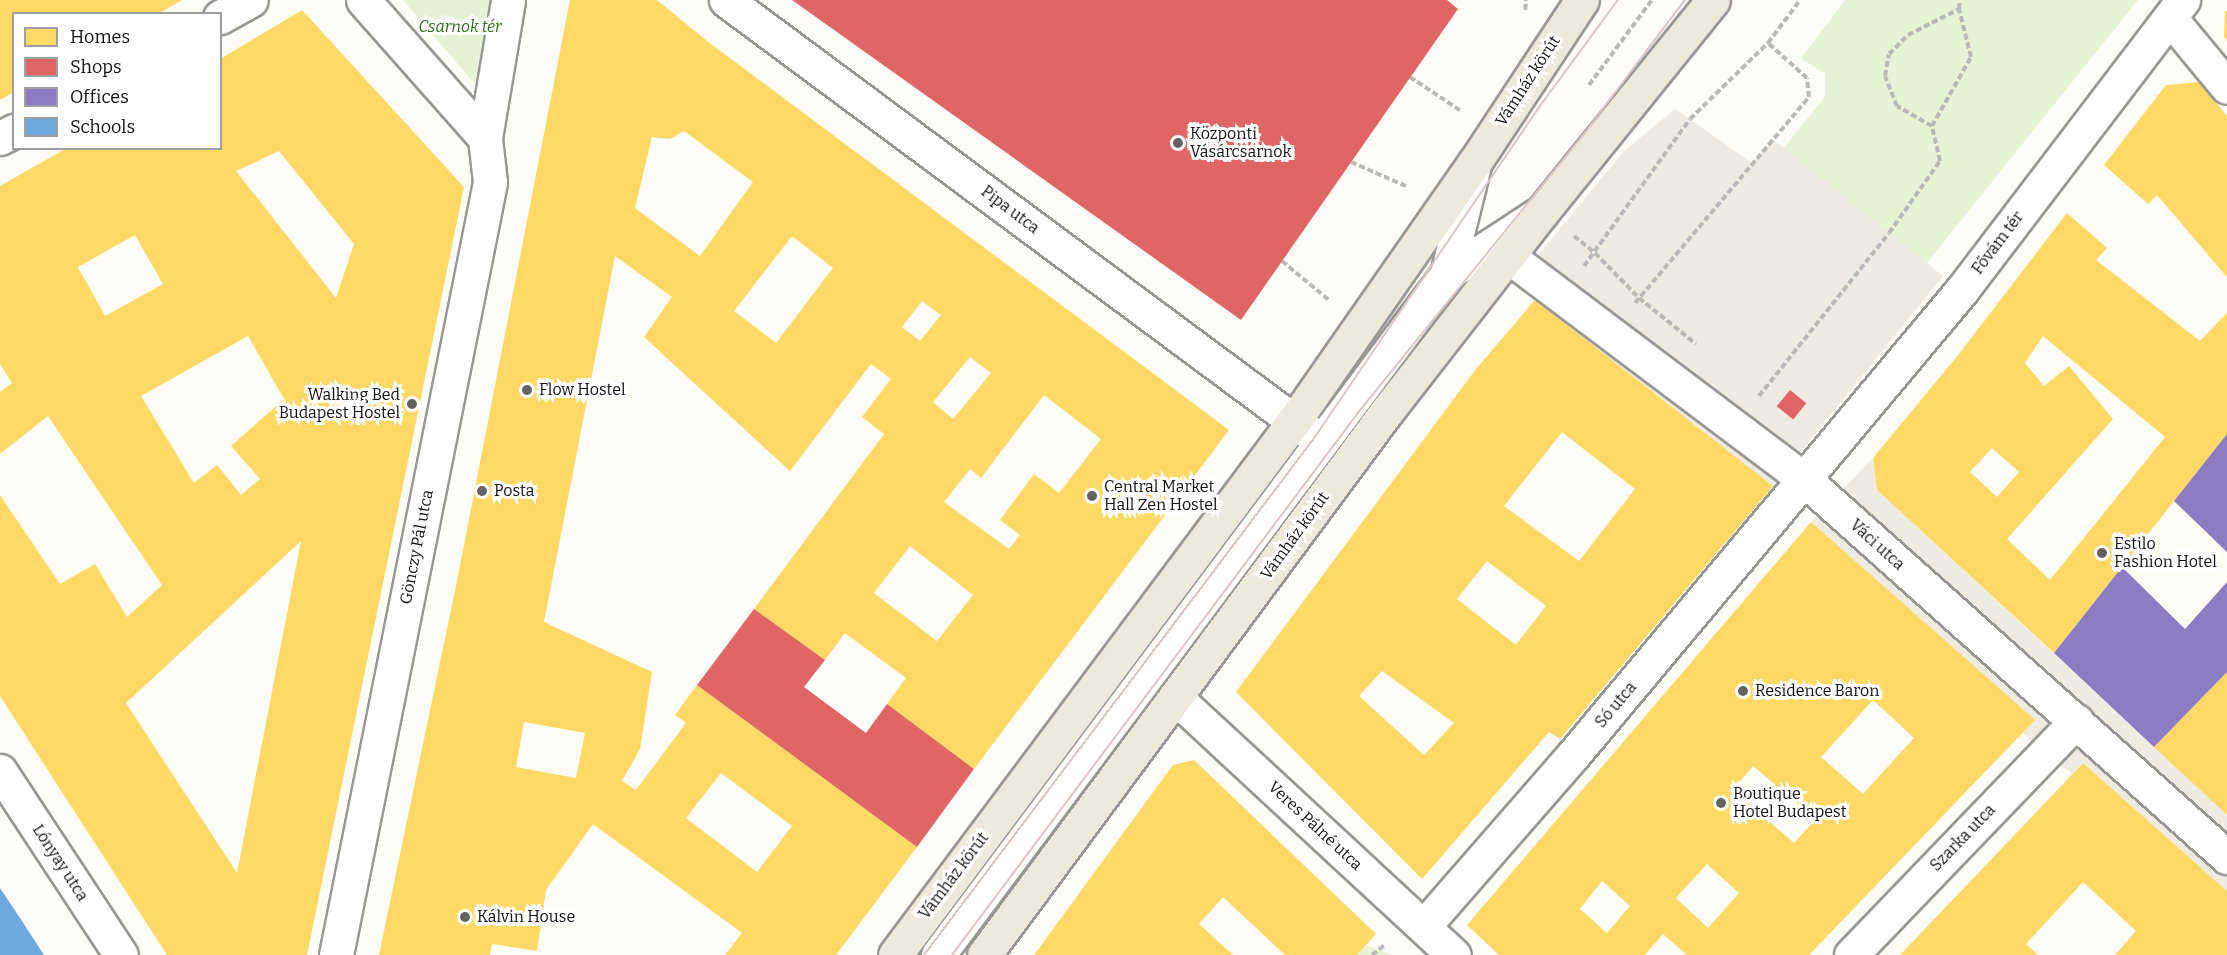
<!DOCTYPE html>
<html>
<head>
<meta charset="utf-8">
<style>
  body { margin:0 }
  #map { position:relative; width:2227px; height:955px; overflow:hidden; background:#fdfcf7; font-family:Bitter,serif }
  div>[style] { position:absolute }
  .green>* { inset:0; background:#e7f3d7 }
  .plaza>* { inset:0; background:#edebe2 }
  .homes>* { inset:0; background:#ffd966 }
  .shops>* { inset:0; background:#e06666; transform-origin:0 0 }
  .offices>* { inset:0; background:#8e7cc3 }
  .schools>* { inset:0; background:#6fa8dc }
  .path>* { height:4px; margin-top:-2px; transform-origin:0; background:repeating-linear-gradient(90deg,#b9b9b8 0 6px,transparent 0 9px) }
  .roads { filter:drop-shadow(2px 0 #979795) drop-shadow(-2px 0 #979795) drop-shadow(0 2px #979795) drop-shadow(0 -2px #979795) }
  .minor>* { height:33px; margin:-16.5px; padding:0 16.5px; transform-origin:16.5px; border-radius:16.5px; background:#fffffe }
  .major>* { height:33px; margin:-16.5px; padding:0 16.5px; transform-origin:16.5px; border-radius:16.5px; background:#ede9dc }
  .tram>* { height:1.5px; margin:-0.75px; padding:0 0.75px; transform-origin:0.75px; border-radius:0.75px; background:#d9c6c7 }
  .dots>* { width:16px; height:16px; translate:-50% -50%; box-sizing:border-box; border:3px solid #fff; border-radius:50% }
  span { translate:-50% -50%; white-space:nowrap; text-align:center; line-height:1.15; -webkit-text-stroke:6px #fff; paint-order:stroke }
  .park-label { font-size:16px; color:#2f6b1f; font-style:italic }
  .street-label { font-size:16px; color:#111 }
  .poi-label { font-size:16px; color:#111 }
  .left { translate:0 -50%; text-align:left }
  .right { translate:-100% -50%; text-align:right }
  .legend { position:absolute; left:12px; top:12px; width:210px; height:138px; box-sizing:border-box; background:#fff; border:2px solid #a0a0a0; margin:0; padding:8px 10px; list-style:none; font-size:18px; color:#111 }
  .legend li { display:flex; align-items:center; gap:12px; height:30px }
  .legend b { width:30px; border:2px solid #a0a0a0 }
</style>
</head>
<body>
<div id="map">
  <div class="green">
    <div style="clip-path:polygon(403px 0,492px 0,475px 84px)"></div>
    <div style="clip-path:polygon(1845px 0,2138px 0,1926px 264px,1784px 148px,1825px 96px,1825px 74px,1801px 58px)"></div>
    <div style="clip-path:polygon(1366px 945px,1377px 949px,1392px 955px,1357px 955px)"></div>
  </div>
  <div class="plaza">
    <div style="clip-path:polygon(1675px 109px,1752px 163px,1773px 139px,1943px 276px,1773px 486px,1535px 300px,1526px 270px,1623px 152px)"></div>
    <div style="clip-path:polygon(1873px 458px,1877px 490px,2227px 814px,2227px 891px,2083px 763px,2072px 774px,2023px 733px,2034px 720px,1811px 522px)"></div>
  </div>
  <div class="homes">
    <div style="clip-path:polygon(0 0,182px 0,158px 14px,14px 14px,14px 92px,0 100px)"></div>
    <div style="clip-path:polygon(evenodd,570px 0,657px 0,707px 41px,1229px 430px,974px 769px,887px 704px,906px 678px,845px 633px,825px 660px,754px 609px,884px 434px,862px 417px,891px 379px,871px 364px,790px 471px,644px 337px,672px 297px,615px 256px,544px 622px,652px 672px,640px 749px,622px 781px,636px 790px,686px 723px,675px 715px,697px 685px,917px 847px,836px 955px,725px 955px,742px 933px,593px 824px,546px 890px,537px 951px,492px 944px,490px 955px,379px 955px,457px 581px,570px 0,684px 131px,753px 182px,700px 256px,635px 208px,652px 137px,670px 139px,684px 131px,570px 0,792px 236px,833px 268px,776px 343px,734px 311px,792px 236px,570px 0,922px 301px,941px 315px,920px 341px,902px 327px,922px 301px,570px 0,970px 357px,991px 373px,953px 419px,933px 402px,970px 357px,570px 0,1044px 395px,1101px 439px,1059px 493px,1034px 474px,1000px 520px,1020px 535px,1009px 549px,944px 502px,970px 469px,981px 478px,1044px 395px,570px 0,910px 546px,973px 595px,937px 641px,874px 593px,910px 546px,570px 0,524px 722px,585px 733px,576px 778px,516px 767px,524px 722px,570px 0,721px 773px,792px 826px,757px 872px,686px 818px,721px 773px)"></div>
    <div style="clip-path:polygon(evenodd,302px 10px,464px 187px,307px 955px,167px 955px,0 696px,0 495px,60px 584px,95px 564px,127px 617px,162px 585px,48px 416px,0 454px,0 392px,12px 383px,0 364px,0 186px,67px 148px,220px 148px,220px 59px,302px 10px,279px 151px,354px 244px,336px 298px,236px 171px,279px 151px,302px 10px,135px 235px,163px 284px,105px 316px,78px 267px,135px 235px,302px 10px,248px 336px,284px 399px,231px 446px,260px 479px,241px 495px,217px 465px,194px 483px,141px 396px,248px 336px,302px 10px,301px 541px,237px 873px,126px 703px,301px 541px)"></div>
    <div style="clip-path:polygon(2225px 11px,2227px 11px,2227px 41px,2224px 37px)"></div>
    <div style="clip-path:polygon(2199px 82px,2227px 116px,2227px 277px,2157px 195px,2148px 204px,2104px 165px,2166px 85px)"></div>
    <div style="clip-path:polygon(evenodd,2067px 213px,2107px 248px,2096px 260px,2200px 341px,2227px 313px,2227px 434px,2054px 653px,1877px 490px,1873px 458px,1959px 354px,2067px 213px,2043px 336px,2165px 437px,2050px 580px,2007px 539px,2113px 419px,2069px 366px,2044px 386px,2025px 363px,2043px 336px,2067px 213px,1992px 448px,2019px 472px,1997px 497px,1970px 472px,1992px 448px)"></div>
    <div style="clip-path:polygon(evenodd,1535px 300px,1773px 486px,1560px 739px,1549px 732px,1422px 879px,1236px 692px,1476px 369px,1535px 300px,1562px 432px,1635px 489px,1579px 561px,1504px 506px,1562px 432px,1535px 300px,1487px 561px,1546px 606px,1516px 645px,1457px 599px,1487px 561px,1535px 300px,1382px 671px,1454px 723px,1424px 755px,1359px 696px,1382px 671px)"></div>
    <div style="clip-path:polygon(evenodd,1811px 522px,2035px 720px,1809px 955px,1687px 955px,1663px 934px,1645px 955px,1499px 955px,1467px 925px,1811px 522px,1873px 700px,1914px 738px,1863px 794px,1821px 757px,1873px 700px,1811px 522px,1753px 766px,1816px 819px,1794px 843px,1733px 790px,1753px 766px,1811px 522px,1707px 864px,1739px 893px,1708px 928px,1676px 898px,1707px 864px,1811px 522px,1602px 881px,1630px 906px,1607px 933px,1580px 909px,1602px 881px)"></div>
    <div style="clip-path:polygon(2227px 672px,2227px 815px,2154px 747px)"></div>
    <div style="clip-path:polygon(1194px 760px,1376px 934px,1357px 955px,1285px 955px,1223px 897px,1199px 924px,1233px 955px,1034px 955px,1173px 765px)"></div>
    <div style="clip-path:polygon(2083px 763px,2227px 891px,2227px 955px,2115px 955px,2136px 931px,2083px 882px,2026px 944px,2038px 955px,1900px 955px)"></div>
  </div>
  <div class="shops">
    <div style="clip-path:polygon(792px 0,1447px 0,1458px 9px,1241px 320px)"></div>
    <div style="left:1790px;top:390px;width:21px;height:21px;rotate:39deg"></div>
    <div style="clip-path:polygon(754px 609px,825px 660px,804px 687px,866px 733px,887px 704px,974px 769px,917px 847px,697px 685px)"></div>
  </div>
  <div class="offices">
    <div style="clip-path:polygon(2227px 434px,2227px 552px,2174px 501px)"></div>
    <div style="clip-path:polygon(2122px 567px,2185px 629px,2227px 582px,2227px 672px,2154px 747px,2054px 653px)"></div>
  </div>
  <div class="schools">
    <div style="clip-path:polygon(0 888px,20px 918px,44px 955px,0 955px)"></div>
  </div>
  <div class="path">
    <div style="left:1525px;top:10px;width:10px;rotate:-84deg"></div>
    <div style="left:1410px;top:77px;width:61px;rotate:33.7deg"></div>
    <div style="left:1589px;top:85px;width:106px;rotate:-53.5deg"></div>
    <div style="left:1932px;top:126px;width:40px;rotate:-150.3deg"></div>
    <div style="left:1897px;top:106px;width:32px;rotate:-112deg"></div>
    <div style="left:1885px;top:76px;width:22px;rotate:-80deg"></div>
    <div style="left:1889px;top:54px;width:27px;rotate:-45deg"></div>
    <div style="left:1908px;top:35px;width:57px;rotate:-27deg"></div>
    <div style="left:1351px;top:162px;width:62px;rotate:23.7deg"></div>
    <div style="left:1574px;top:236px;width:27px;rotate:39deg"></div>
    <div style="left:1595px;top:253px;width:63px;rotate:45.6deg"></div>
    <div style="left:1639px;top:298px;width:73px;rotate:38.9deg"></div>
    <div style="left:1282px;top:261px;width:61px;rotate:39.7deg"></div>
    <div style="left:1584px;top:266px;width:181px;rotate:-54.2deg"></div>
    <div style="left:1690px;top:119px;width:109px;rotate:-44.3deg"></div>
    <div style="left:1635px;top:303px;width:270px;rotate:-49.8deg"></div>
    <div style="left:1809px;top:97px;width:19px;rotate:-96deg"></div>
    <div style="left:1807px;top:78px;width:52px;rotate:-138.1deg"></div>
    <div style="left:1768px;top:43px;width:54px;rotate:-53.3deg"></div>
    <div style="left:1759px;top:396px;width:208px;rotate:-51.4deg"></div>
    <div style="left:1889px;top:233px;width:88px;rotate:-54.7deg"></div>
    <div style="left:1940px;top:161px;width:36px;rotate:-103deg"></div>
    <div style="left:1932px;top:126px;width:79px;rotate:-60.5deg"></div>
    <div style="left:1971px;top:57px;width:49px;rotate:-104deg"></div>
    <div style="left:1959px;top:9px;width:9px;rotate:-84deg"></div>
    <div style="left:1372px;top:955px;width:16px;rotate:-38deg"></div>
  </div>
  <div class="roads">
    <div class="minor">
      <div style="left:363px;top:0;width:184px;rotate:48.5deg"></div>
      <div style="left:726px;top:0;width:737px;rotate:36.56deg"></div>
      <div style="left:220px;top:17px;width:35px;rotate:-29deg"></div>
      <div style="left:2170px;top:18px;width:89px;rotate:50.4deg"></div>
      <div style="left:0;top:138px;width:16px;rotate:-27deg"></div>
      <div style="left:1508px;top:256px;width:372px;rotate:37deg"></div>
      <div style="left:1805px;top:480px;width:566px;rotate:41.78deg"></div>
      <div style="left:1447px;top:274px;width:112px;rotate:-76.1deg"></div>
      <div style="left:1175px;top:697px;width:380px;rotate:42.8deg"></div>
      <div style="left:0;top:771px;width:220px;rotate:56.7deg"></div>
      <div style="left:1424px;top:926px;width:228px;rotate:-48.9deg"></div>
      <div style="left:1574px;top:754px;width:605px;rotate:-50.1deg"></div>
      <div style="left:1962px;top:290px;width:365px;rotate:-52.7deg"></div>
      <div style="left:336px;top:955px;width:788px;rotate:-78.73deg"></div>
      <div style="left:490px;top:182px;width:44px;rotate:-96.5deg"></div>
      <div style="left:485px;top:138px;width:140px;rotate:-80.5deg"></div>
      <div style="left:938px;top:955px;width:850px;rotate:-53.22deg"></div>
      <div style="left:1447px;top:274px;width:108px;rotate:-33.2deg"></div>
      <div style="left:1851px;top:955px;width:325px;rotate:-46.1deg"></div>
    </div>
    <div class="major">
      <div style="left:895px;top:955px;width:667px;rotate:-53.23deg"></div>
      <div style="left:1294px;top:421px;width:316px;rotate:-55.1deg"></div>
      <div style="left:1475px;top:162px;width:194px;rotate:-56.6deg"></div>
      <div style="left:984px;top:955px;width:677px;rotate:-53.47deg"></div>
      <div style="left:1387px;top:411px;width:252px;rotate:-52.1deg"></div>
      <div style="left:1542px;top:212px;width:272px;rotate:-51.1deg"></div>
    </div>
  </div>
  <div class="tram">
    <div style="left:924px;top:955px;width:649px;rotate:-52.95deg"></div>
    <div style="left:1315px;top:437px;width:405px;rotate:-55.8deg"></div>
    <div style="left:1543px;top:102px;width:127px;rotate:-53.7deg"></div>
    <div style="left:952px;top:955px;width:677px;rotate:-53.16deg"></div>
    <div style="left:1358px;top:413px;width:369px;rotate:-51deg"></div>
    <div style="left:1590px;top:126px;width:158px;rotate:-53deg"></div>
  </div>
  <div class="dots">
    <div style="left:1178px;top:143px;background:#646362"></div>
    <div style="left:527px;top:390px;background:#646362"></div>
    <div style="left:412px;top:404px;background:#646362"></div>
    <div style="left:482px;top:491px;background:#646362"></div>
    <div style="left:1092px;top:496px;background:#646362"></div>
    <div style="left:2102px;top:553px;background:#646362"></div>
    <div style="left:1743px;top:691px;background:#646362"></div>
    <div style="left:1721px;top:803px;background:#646362"></div>
    <div style="left:465px;top:917px;background:#646362"></div>
  </div>
  <div class="park-label">
    <span style="left:460px;top:27px">Csarnok tér</span>
  </div>
  <div class="street-label">
    <span style="left:1528px;top:81px;rotate:-57deg">Vámház körút</span>
    <span style="left:1010px;top:210px;rotate:37deg">Pipa utca</span>
    <span style="left:1998px;top:243px;rotate:-53deg">Fővám tér</span>
    <span style="left:1295px;top:536px;rotate:-54deg">Vámház körút</span>
    <span style="left:1877px;top:545px;rotate:42deg">Váci utca</span>
    <span style="left:417px;top:547px;rotate:-79deg">Gönczy Pál utca</span>
    <span style="left:1616px;top:705px;rotate:-50deg">Só utca</span>
    <span style="left:1315px;top:826px;rotate:43deg">Veres Pálné utca</span>
    <span style="left:1963px;top:838px;rotate:-46deg">Szarka utca</span>
    <span style="left:60px;top:863px;rotate:57deg">Lónyay utca</span>
    <span style="left:954px;top:876px;rotate:-53deg">Vámház körút</span>
  </div>
  <div class="poi-label">
    <span class="left" style="left:1190px;top:143px">Központi<br>Vásárcsarnok</span>
    <span class="left" style="left:539px;top:390px">Flow Hostel</span>
    <span class="right" style="left:400px;top:404px">Walking Bed<br>Budapest Hostel</span>
    <span class="left" style="left:1104px;top:496px">Central Market<br>Hall Zen Hostel</span>
    <span class="left" style="left:494px;top:491px">Posta</span>
    <span class="left" style="left:2114px;top:553px">Estilo<br>Fashion Hotel</span>
    <span class="left" style="left:1755px;top:691px">Residence Baron</span>
    <span class="left" style="left:1733px;top:803px">Boutique<br>Hotel Budapest</span>
    <span class="left" style="left:477px;top:917px">Kálvin House</span>
  </div>
  <ul class="legend">
  <li><b style="height:16px;background:#ffd966"></b>Homes</li>
  <li><b style="height:16px;background:#e06666"></b>Shops</li>
  <li><b style="height:16px;background:#8e7cc3"></b>Offices</li>
  <li><b style="height:16px;background:#6fa8dc"></b>Schools</li>
  </ul>
</div>
</body>
</html>
